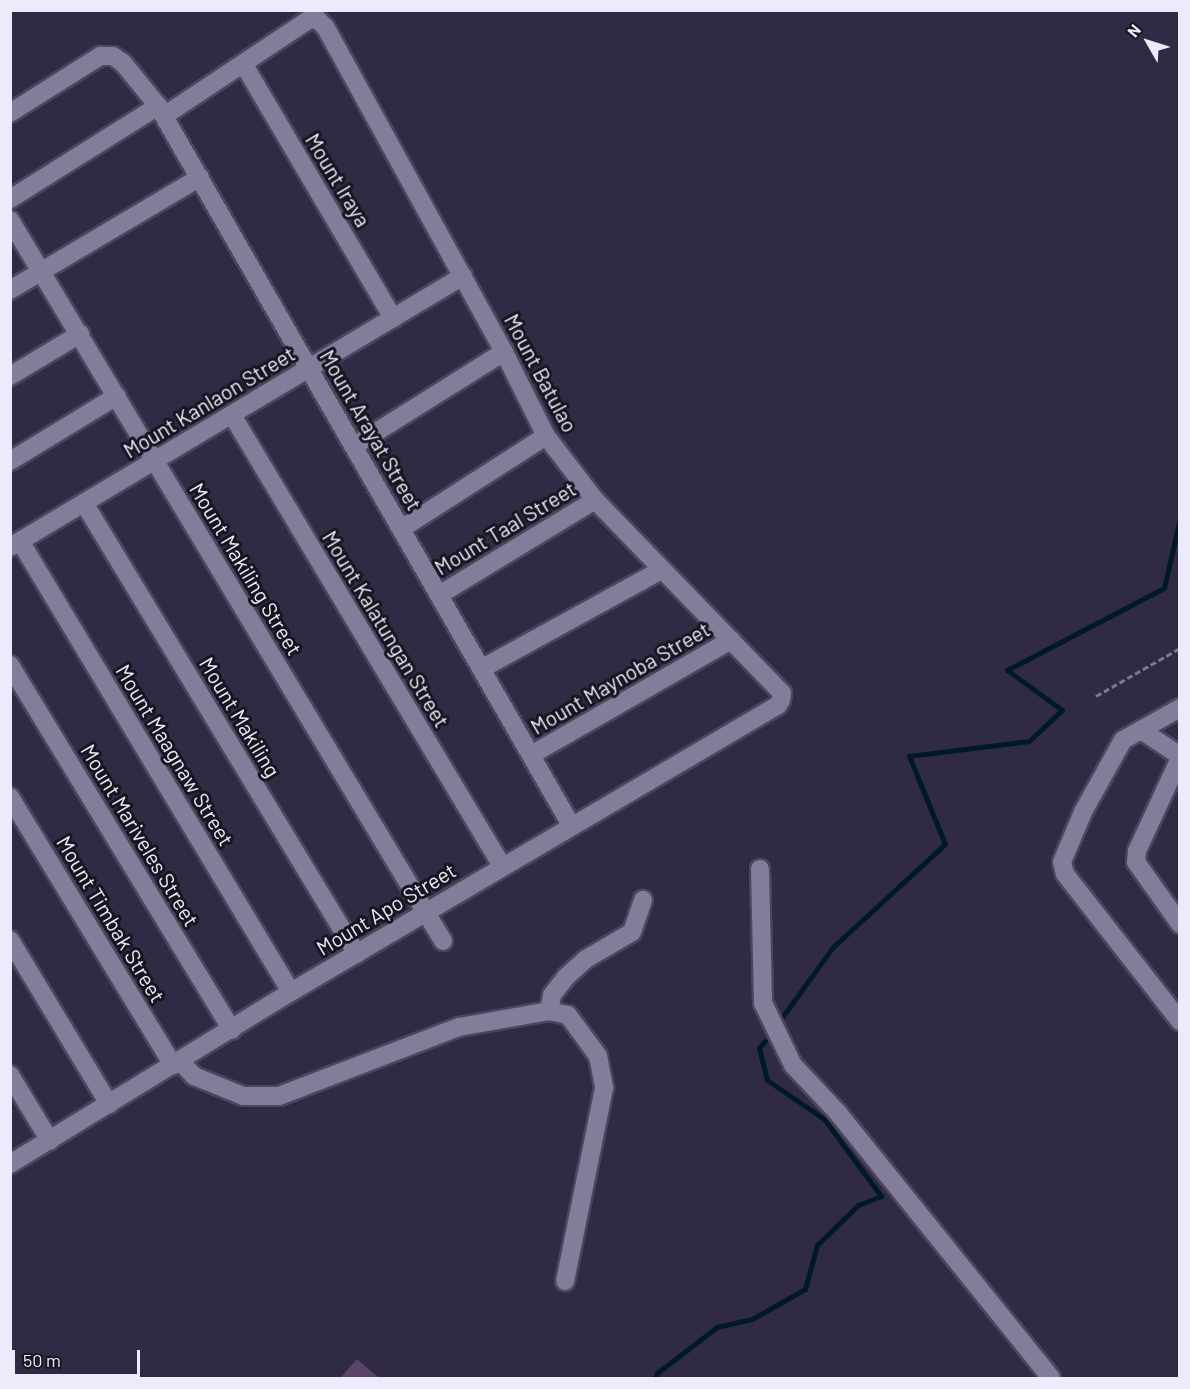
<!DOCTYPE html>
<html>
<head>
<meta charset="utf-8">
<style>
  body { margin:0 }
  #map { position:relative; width:1190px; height:1389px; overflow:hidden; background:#312a44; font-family:Barlow,sans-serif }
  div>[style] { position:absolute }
  .stream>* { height:5px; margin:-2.5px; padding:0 2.5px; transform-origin:2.5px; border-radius:2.5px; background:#001a24 }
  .building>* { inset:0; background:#5b436a }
  .path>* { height:3px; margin-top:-1.5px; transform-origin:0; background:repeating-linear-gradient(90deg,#7e798f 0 6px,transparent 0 9px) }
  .roads { filter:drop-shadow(2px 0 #4c465c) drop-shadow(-2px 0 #4c465c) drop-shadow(0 2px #4c465c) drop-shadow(0 -2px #4c465c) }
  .minor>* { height:18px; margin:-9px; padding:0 9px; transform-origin:9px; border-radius:9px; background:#837c9b }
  span { translate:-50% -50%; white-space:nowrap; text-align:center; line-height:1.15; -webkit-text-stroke:6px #181521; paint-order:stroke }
  .street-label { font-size:21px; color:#edeafb }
  .frame { position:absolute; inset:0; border:12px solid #edeafb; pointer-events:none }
  .north { position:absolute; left:1118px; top:12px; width:60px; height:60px; -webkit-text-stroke:4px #181521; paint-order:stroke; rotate:309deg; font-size:16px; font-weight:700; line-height:24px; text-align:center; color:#edeafb }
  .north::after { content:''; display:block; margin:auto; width:21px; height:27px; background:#edeafb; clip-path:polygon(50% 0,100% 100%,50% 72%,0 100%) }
  .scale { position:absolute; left:12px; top:1350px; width:128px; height:27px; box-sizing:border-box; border:3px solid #edeafb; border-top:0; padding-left:8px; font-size:18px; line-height:21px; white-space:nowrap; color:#edeafb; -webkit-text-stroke:4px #181521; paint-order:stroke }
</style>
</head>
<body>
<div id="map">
  <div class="stream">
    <div style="left:783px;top:1016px;width:85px;rotate:-54.1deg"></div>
    <div style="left:833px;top:947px;width:152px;rotate:-42.6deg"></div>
    <div style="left:945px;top:844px;width:95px;rotate:-112.2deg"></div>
    <div style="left:909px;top:756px;width:121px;rotate:-7.1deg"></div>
    <div style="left:1029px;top:741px;width:45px;rotate:-43.2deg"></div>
    <div style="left:1062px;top:710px;width:68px;rotate:-144deg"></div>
    <div style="left:1007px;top:670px;width:177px;rotate:-27.6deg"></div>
    <div style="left:1164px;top:588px;width:72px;rotate:-77.1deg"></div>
    <div style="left:655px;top:1378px;width:5px;rotate:-68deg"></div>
    <div style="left:657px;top:1373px;width:76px;rotate:-37.5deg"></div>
    <div style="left:717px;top:1327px;width:36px;rotate:-13deg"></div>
    <div style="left:752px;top:1319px;width:61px;rotate:-29.5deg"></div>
    <div style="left:805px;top:1289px;width:46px;rotate:-74.7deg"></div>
    <div style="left:817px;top:1245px;width:57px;rotate:-44.3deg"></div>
    <div style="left:858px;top:1205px;width:25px;rotate:-21deg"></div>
    <div style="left:881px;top:1196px;width:96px;rotate:-126.5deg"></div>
    <div style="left:824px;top:1119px;width:69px;rotate:-145.6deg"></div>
    <div style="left:767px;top:1080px;width:33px;rotate:-104deg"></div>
    <div style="left:759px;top:1048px;width:9px;rotate:-49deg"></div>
  </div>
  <div class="building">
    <div style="clip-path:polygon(357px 1359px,379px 1378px,340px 1378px)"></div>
  </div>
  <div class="path">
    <div style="left:1096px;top:696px;width:97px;rotate:-29.7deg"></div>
  </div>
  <div class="roads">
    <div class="minor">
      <div style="left:244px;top:65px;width:294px;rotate:59.5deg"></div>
      <div style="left:10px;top:113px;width:107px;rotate:-32.3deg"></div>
      <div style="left:100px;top:56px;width:13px"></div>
      <div style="left:113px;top:56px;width:12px;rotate:35deg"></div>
      <div style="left:123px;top:63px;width:55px;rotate:50.9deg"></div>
      <div style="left:158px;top:106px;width:829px;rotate:60.13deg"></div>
      <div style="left:10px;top:199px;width:175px;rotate:-32.1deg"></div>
      <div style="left:10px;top:220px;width:841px;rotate:59.01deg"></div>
      <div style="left:10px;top:290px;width:221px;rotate:-30.7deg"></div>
      <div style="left:10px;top:376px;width:82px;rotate:-31deg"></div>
      <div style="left:232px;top:415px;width:526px;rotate:59.09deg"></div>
      <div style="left:354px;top:446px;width:177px;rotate:-32.1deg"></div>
      <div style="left:10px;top:461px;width:125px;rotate:-31.3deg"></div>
      <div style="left:84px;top:503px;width:527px;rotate:58.81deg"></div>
      <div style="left:401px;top:529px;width:172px;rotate:-32.7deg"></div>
      <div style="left:20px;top:541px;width:526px;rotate:59deg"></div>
      <div style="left:10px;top:547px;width:528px;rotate:-30.89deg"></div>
      <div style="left:439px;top:595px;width:183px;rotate:-31.3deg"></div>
      <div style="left:10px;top:665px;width:427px;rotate:58.7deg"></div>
      <div style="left:481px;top:669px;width:205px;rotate:-28.8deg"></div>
      <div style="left:1180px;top:708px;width:65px;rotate:150.7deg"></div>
      <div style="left:1123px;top:740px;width:82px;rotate:119.1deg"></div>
      <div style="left:1083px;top:812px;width:54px;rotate:112.8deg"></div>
      <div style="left:1062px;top:862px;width:12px;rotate:76deg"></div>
      <div style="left:1065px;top:874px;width:187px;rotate:52deg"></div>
      <div style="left:1141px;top:730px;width:47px;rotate:33.7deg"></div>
      <div style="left:531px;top:755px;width:231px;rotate:-29.9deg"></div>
      <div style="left:1180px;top:758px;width:102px;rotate:114.8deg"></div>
      <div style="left:1137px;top:851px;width:11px;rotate:95deg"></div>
      <div style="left:1136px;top:862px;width:76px;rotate:54.6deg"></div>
      <div style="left:10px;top:797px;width:314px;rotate:58.7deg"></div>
      <div style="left:760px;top:869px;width:134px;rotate:88.7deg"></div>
      <div style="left:763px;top:1003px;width:69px;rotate:64.2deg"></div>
      <div style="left:793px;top:1065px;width:66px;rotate:46.8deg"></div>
      <div style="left:838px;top:1113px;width:340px;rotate:51.2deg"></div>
      <div style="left:10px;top:940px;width:192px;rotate:58.9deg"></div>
      <div style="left:549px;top:1011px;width:16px;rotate:-79deg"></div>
      <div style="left:552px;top:995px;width:23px;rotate:-52deg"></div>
      <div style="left:566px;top:977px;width:27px;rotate:-42deg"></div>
      <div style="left:586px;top:959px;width:53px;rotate:-30.4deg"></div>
      <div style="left:632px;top:932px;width:34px;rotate:-71deg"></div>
      <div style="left:180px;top:1061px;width:21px;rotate:47deg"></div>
      <div style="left:194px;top:1076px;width:53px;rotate:22.2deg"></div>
      <div style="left:243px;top:1096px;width:36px"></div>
      <div style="left:279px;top:1096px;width:193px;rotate:-21deg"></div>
      <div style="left:459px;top:1027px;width:91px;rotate:-10.1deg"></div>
      <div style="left:549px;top:1011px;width:19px;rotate:12deg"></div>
      <div style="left:568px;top:1015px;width:51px;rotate:53.8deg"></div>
      <div style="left:598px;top:1056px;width:33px;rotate:79deg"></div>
      <div style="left:604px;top:1088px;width:197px;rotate:101.4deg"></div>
      <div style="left:10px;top:1075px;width:77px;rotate:58.8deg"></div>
      <div style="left:10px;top:1164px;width:329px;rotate:-31.5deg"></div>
      <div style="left:291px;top:992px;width:565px;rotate:-30.51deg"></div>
      <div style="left:778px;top:705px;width:6px;rotate:-59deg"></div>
      <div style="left:781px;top:700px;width:7px;rotate:-82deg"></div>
      <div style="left:782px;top:693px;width:269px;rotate:-134.1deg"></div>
      <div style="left:595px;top:500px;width:81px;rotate:-127.4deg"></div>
      <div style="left:546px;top:436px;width:94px;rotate:-116.6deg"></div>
      <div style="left:504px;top:352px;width:371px;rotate:-118.8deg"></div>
      <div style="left:325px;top:27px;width:10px;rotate:-135deg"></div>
      <div style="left:318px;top:20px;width:8px;rotate:-173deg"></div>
      <div style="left:310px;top:19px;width:175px;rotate:146.4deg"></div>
    </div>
  </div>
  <div class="street-label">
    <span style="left:338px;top:180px;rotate:59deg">Mount Iraya</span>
    <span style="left:541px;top:373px;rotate:62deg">Mount Batulao</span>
    <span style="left:209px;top:402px;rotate:-31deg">Mount Kanlaon Street</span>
    <span style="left:371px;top:430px;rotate:60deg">Mount Arayat Street</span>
    <span style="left:505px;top:528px;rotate:-31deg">Mount Taal Street</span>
    <span style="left:246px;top:569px;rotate:59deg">Mount Makiling Street</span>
    <span style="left:386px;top:629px;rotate:59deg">Mount Kalatungan Street</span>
    <span style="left:620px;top:678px;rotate:-30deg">Mount Maynoba Street</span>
    <span style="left:240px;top:717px;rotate:59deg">Mount Makiling</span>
    <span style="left:175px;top:755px;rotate:59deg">Mount Maagnaw Street</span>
    <span style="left:140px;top:835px;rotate:59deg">Mount Mariveles Street</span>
    <span style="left:386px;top:909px;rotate:-31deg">Mount Apo Street</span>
    <span style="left:111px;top:919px;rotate:59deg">Mount Timbak Street</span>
  </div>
  <div class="frame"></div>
  <div class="north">N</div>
  <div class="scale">50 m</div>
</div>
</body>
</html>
